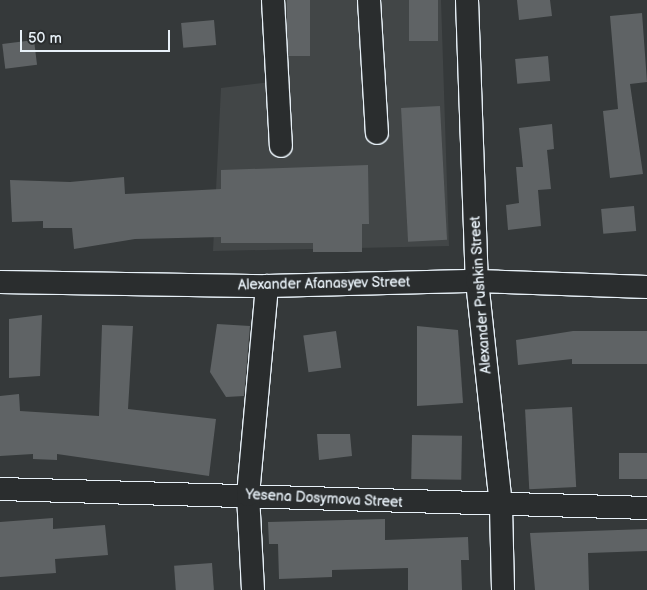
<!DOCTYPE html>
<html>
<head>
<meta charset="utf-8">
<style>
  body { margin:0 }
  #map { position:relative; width:647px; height:590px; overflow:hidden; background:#35393a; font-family:"Balsamiq Sans",sans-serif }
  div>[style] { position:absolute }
  .built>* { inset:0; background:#424647 }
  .building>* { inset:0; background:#5f6365; transform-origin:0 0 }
  .roads { filter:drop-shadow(1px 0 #e8f1f8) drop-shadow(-1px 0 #e8f1f8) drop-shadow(0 1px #e8f1f8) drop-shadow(0 -1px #e8f1f8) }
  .minor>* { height:22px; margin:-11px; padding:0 11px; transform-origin:11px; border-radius:11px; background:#2a2d2e }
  span { translate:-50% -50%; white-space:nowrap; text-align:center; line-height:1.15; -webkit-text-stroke:4px #2a2d2e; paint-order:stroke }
  .street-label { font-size:14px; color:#e8f1f8 }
  .scale { position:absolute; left:20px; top:30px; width:150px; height:22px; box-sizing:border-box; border:2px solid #e8f1f8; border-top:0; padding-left:6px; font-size:15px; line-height:18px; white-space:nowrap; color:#e8f1f8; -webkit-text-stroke:4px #2a2d2e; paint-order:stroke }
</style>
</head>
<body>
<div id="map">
  <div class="built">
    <div style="clip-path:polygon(280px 0,441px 0,449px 246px,213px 251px,221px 88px,280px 81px)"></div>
  </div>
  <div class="building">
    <div style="left:287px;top:0;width:23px;height:56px"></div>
    <div style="left:409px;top:0;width:29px;height:41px"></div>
    <div style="clip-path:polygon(517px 0,550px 0,552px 16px,519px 20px)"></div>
    <div style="clip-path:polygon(642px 13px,647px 82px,630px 84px,643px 174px,610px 178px,603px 111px,618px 109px,610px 16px)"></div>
    <div style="left:214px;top:20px;width:25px;height:33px;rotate:85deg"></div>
    <div style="left:34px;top:40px;width:25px;height:32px;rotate:83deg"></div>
    <div style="left:548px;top:56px;width:25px;height:33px;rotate:85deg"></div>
    <div style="left:440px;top:106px;width:134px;height:39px;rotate:87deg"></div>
    <div style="clip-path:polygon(552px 124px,554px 149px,547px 150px,551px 189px,538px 190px,541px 226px,508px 230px,506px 205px,519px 203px,516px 167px,523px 167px,519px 128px)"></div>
    <div style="clip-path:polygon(368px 165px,369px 224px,362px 224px,362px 252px,313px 252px,313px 243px,221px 243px,221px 237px,135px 239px,74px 249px,72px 228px,43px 228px,43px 221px,12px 222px,10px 180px,70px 182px,124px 177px,125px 194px,221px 189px,221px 170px)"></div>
    <div style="left:634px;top:206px;width:25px;height:33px;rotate:85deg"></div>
    <div style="clip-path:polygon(42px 315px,40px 376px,9px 378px,9px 319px)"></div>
    <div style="clip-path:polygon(217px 324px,250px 326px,244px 396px,226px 397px,210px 372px)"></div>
    <div style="clip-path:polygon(102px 325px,133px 326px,128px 409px,216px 419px,209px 476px,57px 454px,57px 460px,33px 459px,33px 454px,0 456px,0 396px,19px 394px,20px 411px,99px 416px)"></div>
    <div style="clip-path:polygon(417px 326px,458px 330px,463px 403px,417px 406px)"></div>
    <div style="left:336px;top:331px;width:37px;height:33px;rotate:82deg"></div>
    <div style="clip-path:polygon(573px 331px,647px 331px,647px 364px,572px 364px,572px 359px,518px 365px,516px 340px)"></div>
    <div style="left:572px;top:407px;width:80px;height:47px;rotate:87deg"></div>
    <div style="clip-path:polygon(317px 434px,350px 434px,352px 456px,319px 460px)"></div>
    <div style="left:412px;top:435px;width:50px;height:44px;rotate:1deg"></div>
    <div style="left:647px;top:453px;width:26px;height:28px;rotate:90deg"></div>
    <div style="clip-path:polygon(53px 518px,53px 529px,105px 525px,108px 555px,55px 559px,56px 573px,0 577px,0 522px)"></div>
    <div style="clip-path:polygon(385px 519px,385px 540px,468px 537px,469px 560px,461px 560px,462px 590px,408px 590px,408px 568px,332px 570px,332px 577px,279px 579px,278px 544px,269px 544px,268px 522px)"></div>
    <div style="clip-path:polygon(647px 529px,647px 551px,588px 553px,589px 590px,535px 590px,530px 533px)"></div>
    <div style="left:212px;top:563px;width:27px;height:38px;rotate:86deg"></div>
  </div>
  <div class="roads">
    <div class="minor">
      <div style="left:273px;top:0;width:146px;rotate:86.9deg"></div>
      <div style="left:369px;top:0;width:133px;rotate:86.6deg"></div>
      <div style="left:467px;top:0;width:281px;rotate:88deg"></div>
      <div style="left:477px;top:281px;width:227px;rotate:83.9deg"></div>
      <div style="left:501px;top:507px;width:83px;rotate:88.6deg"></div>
      <div style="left:0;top:282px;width:267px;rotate:0.9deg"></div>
      <div style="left:267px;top:286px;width:210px;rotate:-1.4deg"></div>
      <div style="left:477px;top:281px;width:170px;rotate:2deg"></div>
      <div style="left:0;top:489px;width:647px;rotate:1.68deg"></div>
      <div style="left:253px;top:590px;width:95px;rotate:-93deg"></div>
      <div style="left:248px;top:495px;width:210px;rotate:-84.8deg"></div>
    </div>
  </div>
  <div class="street-label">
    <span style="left:324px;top:284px;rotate:-1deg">Alexander Afanasyev Street</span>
    <span style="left:481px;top:295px;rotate:-94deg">Alexander Pushkin Street</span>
    <span style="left:324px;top:499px;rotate:3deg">Yesena Dosymova Street</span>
  </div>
  <div class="scale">50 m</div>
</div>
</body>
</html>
